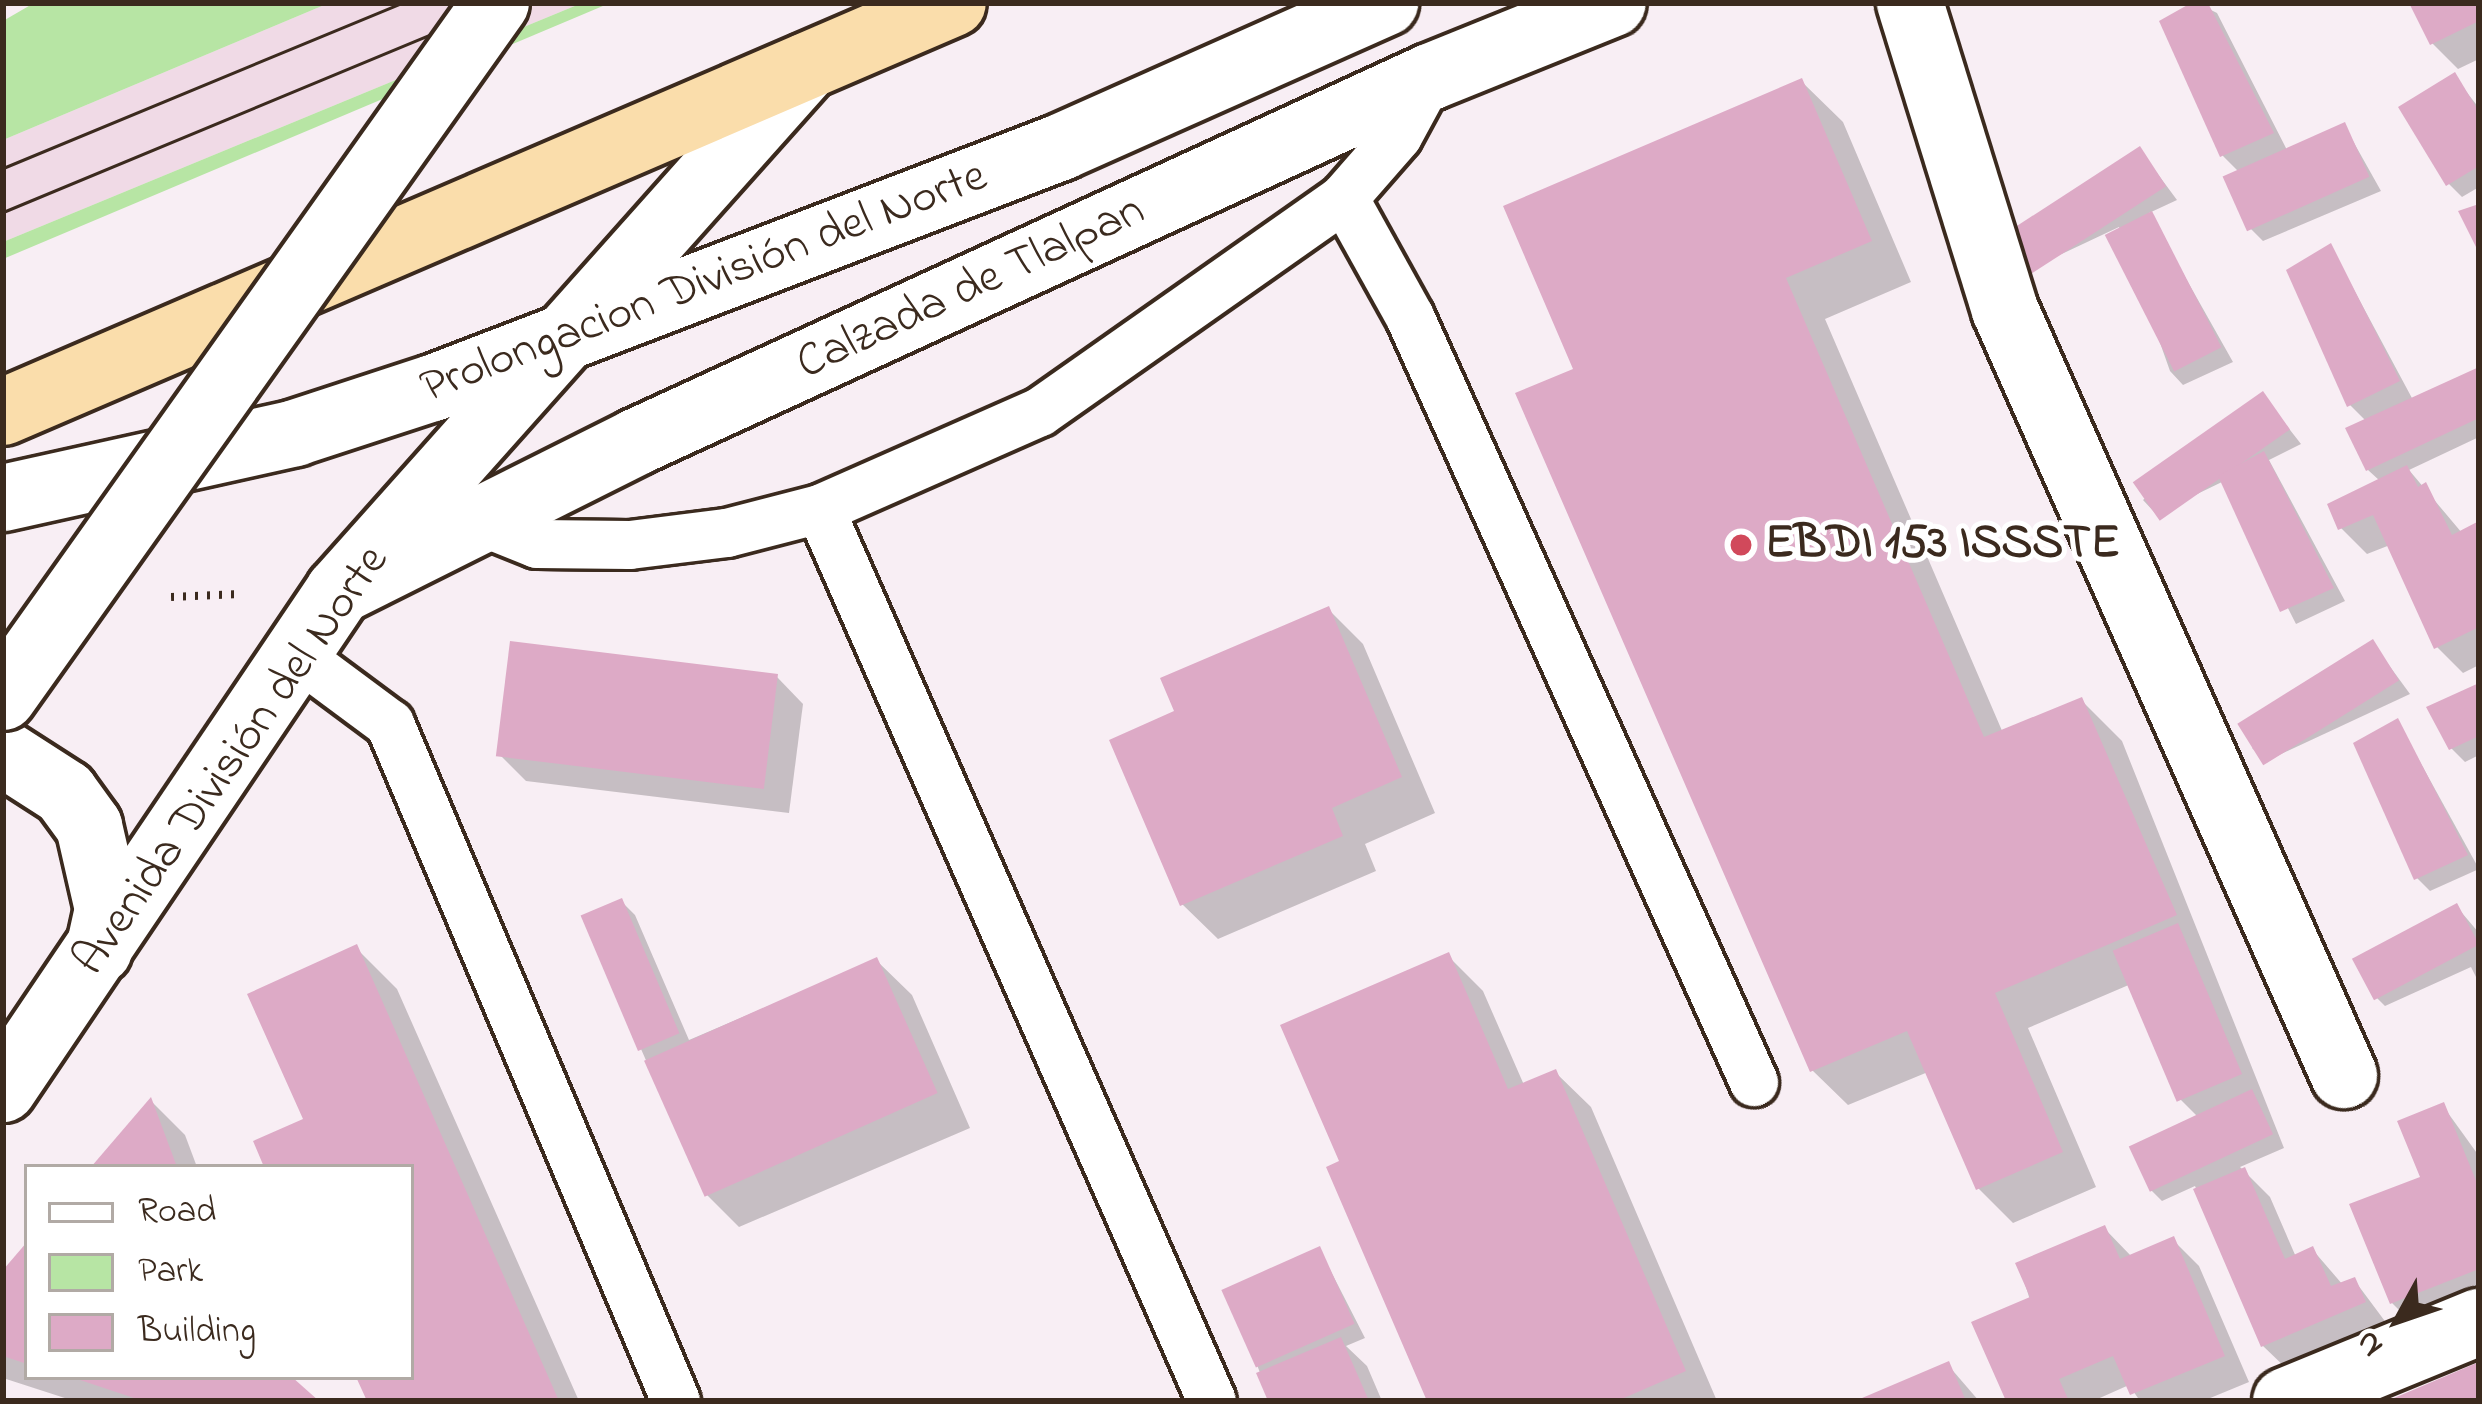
<!DOCTYPE html>
<html>
<head>
<meta charset="utf-8">
<style>
  body { margin:0 }
  #map { position:relative; width:2482px; height:1404px; overflow:hidden; background:#f8eef4; font-family:"Indie Flower",sans-serif }
  div>[style] { position:absolute }
  .built>* { inset:0; background:#f0dae6 }
  .green>* { inset:0; background:#b7e5a4 }
  .shadow>* { inset:0; background:#0003 }
  .building>* { inset:0; background:#ddaac6; transform-origin:0 0 }
  .path>* { height:8px; margin-top:-4px; transform-origin:0; background:repeating-linear-gradient(90deg,#3b2a1e 0 3px,transparent 0 12px) }
  .roads { filter:drop-shadow(3px 0 #3b2a1e) drop-shadow(-3px 0 #3b2a1e) drop-shadow(0 3px #3b2a1e) drop-shadow(0 -3px #3b2a1e) }
  .lane>* { height:48px; margin:-24px; padding:0 24px; transform-origin:24px; border-radius:24px; background:#fff }
  .street>* { height:66px; margin:-33px; padding:0 33px; transform-origin:33px; border-radius:33px; background:#fff }
  .secondary>* { height:66px; margin:-33px; padding:0 33px; transform-origin:33px; border-radius:33px; background:#fff }
  .highway>* { height:66px; margin:-33px; padding:0 33px; transform-origin:33px; border-radius:33px; background:#faddab }
  .tram>* { height:3px; margin:-1.5px; padding:0 1.5px; transform-origin:1.5px; border-radius:1.5px; background:#3b2a1e }
  .bridges { filter:drop-shadow(3px 0 #3b2a1e) drop-shadow(-3px 0 #3b2a1e) drop-shadow(0 3px #3b2a1e) drop-shadow(0 -3px #3b2a1e) }
  .secondary-bridge>* { height:66px; margin:-33px; padding:0 33px; transform-origin:33px; border-radius:33px; background:#fff }
  .dots>* { width:33px; height:33px; translate:-50% -50%; box-sizing:border-box; border:6px solid #fff; border-radius:50% }
  span { translate:-50% -50%; white-space:nowrap; text-align:center; line-height:1.15; -webkit-text-stroke:10px #fff; paint-order:stroke }
  .street-label { font-size:48px; color:#3b2a1e }
  .poi-label { font-size:48px; color:#3b2a1e; font-weight:700 }
  .left { translate:0 -50%; text-align:left }
  .frame { position:absolute; inset:0; border:6px solid #3b2a1e; pointer-events:none }
  .legend { position:absolute; left:24px; top:1164px; width:390px; height:216px; box-sizing:border-box; background:#fff; border:3px solid #b1aaa5; margin:0; padding:15px 21px; list-style:none; font-size:36px; color:#3b2a1e }
  .legend li { display:flex; align-items:center; gap:24px; height:60px }
  .legend b { width:60px; border:3px solid #b1aaa5 }
  .north { position:absolute; left:2338px; top:1260px; width:120px; height:120px; -webkit-text-stroke:9px #fff; paint-order:stroke; rotate:230deg; font-size:33px; font-weight:700; line-height:48px; text-align:center; color:#3b2a1e }
  .north::after { content:''; display:block; margin:auto; width:42px; height:54px; background:#3b2a1e; clip-path:polygon(50% 0,100% 100%,50% 72%,0 100%) }
</style>
</head>
<body>
<div id="map">
  <div class="built">
    <div style="clip-path:polygon(329px 3px,582px 3px,3px 242px,3px 140px)"></div>
  </div>
  <div class="green">
    <div style="clip-path:polygon(34px 3px,329px 3px,3px 140px,3px 21px)"></div>
    <div style="clip-path:polygon(582px 3px,610px 3px,3px 259px,3px 242px)"></div>
  </div>
  <div class="shadow">
    <div style="clip-path:polygon(2197px 3px,2217px 13px,2287px 150px,2344px 125px,2381px 191px,2263px 241px,2250px 228px,2238px 171px,2223px 156px)"></div>
    <div style="clip-path:polygon(2413px 3px,2479px 3px,2479px 59px,2458px 69px,2432px 43px)"></div>
    <div style="clip-path:polygon(2454px 76px,2479px 108px,2479px 187px,2462px 197px,2449px 184px)"></div>
    <div style="clip-path:polygon(1801px 81px,1843px 122px,1911px 282px,1825px 319px,2003px 733px,2081px 700px,2122px 741px,2284px 1148px,2240px 1167px,2270px 1197px,2296px 1257px,2312px 1249px,2343px 1285px,2355px 1281px,2390px 1328px,2290px 1372px,2263px 1346px,2195px 1186px,2162px 1201px,2148px 1187px,2197px 1116px,2181px 1100px,2131px 984px,2028px 1028px,2096px 1187px,2013px 1223px,1978px 1188px,1928px 1072px,1848px 1105px,1812px 1070px,1577px 370px)"></div>
    <div style="clip-path:polygon(2140px 150px,2177px 200px,2149px 213px,2233px 362px,2183px 385px,2170px 371px,2119px 227px,2032px 268px,2019px 254px)"></div>
    <div style="clip-path:polygon(2331px 247px,2413px 400px,2479px 370px,2479px 437px,2409px 470px,2462px 533px,2479px 524px,2479px 665px,2463px 673px,2437px 647px,2390px 545px,2367px 554px,2341px 528px,2380px 481px,2368px 470px,2366px 421px,2350px 405px)"></div>
    <div style="clip-path:polygon(2263px 395px,2301px 444px,2269px 460px,2345px 601px,2296px 624px,2224px 481px,2156px 514px,2143px 500px)"></div>
    <div style="clip-path:polygon(1328px 609px,1363px 644px,1435px 813px,1365px 844px,1376px 871px,1218px 939px,1182px 904px,1178px 713px)"></div>
    <div style="clip-path:polygon(2372px 642px,2410px 694px,2266px 761px,2252px 748px)"></div>
    <div style="clip-path:polygon(777px 677px,803px 704px,789px 813px,526px 781px,500px 755px)"></div>
    <div style="clip-path:polygon(2479px 686px,2479px 755px,2465px 762px,2451px 748px)"></div>
    <div style="clip-path:polygon(2398px 722px,2479px 869px,2430px 891px,2417px 878px)"></div>
    <div style="clip-path:polygon(622px 902px,635px 915px,689px 1040px,876px 960px,912px 995px,970px 1128px,739px 1227px,704px 1192px,641px 1049px)"></div>
    <div style="clip-path:polygon(2457px 907px,2479px 933px,2479px 983px,2471px 967px,2385px 1006px,2371px 992px)"></div>
    <div style="clip-path:polygon(356px 948px,397px 989px,579px 1401px,370px 1401px,360px 1377px,411px 1377px,411px 1167px,268px 1167px,307px 1121px)"></div>
    <div style="clip-path:polygon(1448px 956px,1483px 991px,1524px 1085px,1555px 1072px,1591px 1107px,1717px 1401px,1431px 1401px,1343px 1163px)"></div>
    <div style="clip-path:polygon(151px 1101px,185px 1135px,197px 1167px,95px 1167px)"></div>
    <div style="clip-path:polygon(2443px 1106px,2479px 1156px,2479px 1305px,2418px 1329px,2392px 1303px)"></div>
    <div style="clip-path:polygon(2104px 1228px,2132px 1257px,2173px 1240px,2199px 1266px,2249px 1382px,2203px 1401px,2140px 1401px,2129px 1385px,2093px 1401px,2009px 1401px,2030px 1300px,2019px 1265px)"></div>
    <div style="clip-path:polygon(27px 1247px,27px 1377px,288px 1377px,315px 1401px,74px 1401px,3px 1378px,3px 1275px)"></div>
    <div style="clip-path:polygon(1320px 1250px,1365px 1338px,1346px 1346px,1367px 1366px,1382px 1401px,1271px 1401px,1257px 1365px)"></div>
    <div style="clip-path:polygon(1948px 1365px,1979px 1401px,1863px 1401px)"></div>
  </div>
  <div class="building">
    <div style="clip-path:polygon(2191px 3px,2208px 3px,2274px 133px,2220px 157px,2159px 21px)"></div>
    <div style="clip-path:polygon(2409px 3px,2479px 3px,2479px 21px,2430px 45px)"></div>
    <div style="clip-path:polygon(2455px 72px,2479px 112px,2479px 166px,2446px 186px,2398px 107px)"></div>
    <div style="clip-path:polygon(1802px 78px,1872px 241px,1786px 278px,1984px 737px,2082px 697px,2177px 915px,1995px 993px,2063px 1152px,1976px 1190px,1907px 1031px,1810px 1072px,1515px 393px,1573px 369px,1503px 206px)"></div>
    <div style="left:2345px;top:122px;width:60px;height:134px;rotate:66deg"></div>
    <div style="left:2140px;top:146px;width:48px;height:161px;rotate:57deg"></div>
    <div style="clip-path:polygon(2479px 204px,2479px 253px,2458px 211px)"></div>
    <div style="left:2152px;top:211px;width:153px;height:53px;rotate:63deg"></div>
    <div style="clip-path:polygon(2331px 243px,2400px 381px,2347px 407px,2286px 270px)"></div>
    <div style="clip-path:polygon(2479px 367px,2479px 418px,2366px 471px,2345px 428px)"></div>
    <div style="left:2263px;top:391px;width:47px;height:159px;rotate:55deg"></div>
    <div style="clip-path:polygon(2264px 451px,2334px 588px,2280px 612px,2218px 476px)"></div>
    <div style="clip-path:polygon(2407px 465px,2418px 487px,2426px 482px,2452px 535px,2479px 521px,2479px 627px,2434px 649px,2373px 515px,2338px 530px,2327px 504px)"></div>
    <div style="clip-path:polygon(1329px 606px,1402px 777px,1332px 808px,1343px 836px,1180px 906px,1109px 740px,1174px 711px,1160px 678px)"></div>
    <div style="left:2373px;top:639px;width:49px;height:160px;rotate:58deg"></div>
    <div style="left:510px;top:641px;width:270px;height:116px;rotate:7deg"></div>
    <div style="clip-path:polygon(2479px 683px,2479px 736px,2449px 750px,2426px 707px)"></div>
    <div style="clip-path:polygon(2398px 718px,2468px 855px,2414px 880px,2353px 743px)"></div>
    <div style="left:622px;top:898px;width:147px;height:45px;rotate:67deg"></div>
    <div style="left:2457px;top:903px;width:47px;height:119px;rotate:62deg"></div>
    <div style="left:2178px;top:923px;width:164px;height:71px;rotate:67deg"></div>
    <div style="clip-path:polygon(357px 944px,559px 1401px,367px 1401px,356px 1377px,411px 1377px,411px 1167px,264px 1167px,253px 1141px,303px 1119px,247px 994px)"></div>
    <div style="clip-path:polygon(1449px 952px,1508px 1089px,1556px 1069px,1686px 1371px,1617px 1401px,1427px 1401px,1326px 1167px,1339px 1161px,1280px 1025px)"></div>
    <div style="left:877px;top:957px;width:149px;height:255px;rotate:66deg"></div>
    <div style="left:2252px;top:1089px;width:50px;height:136px;rotate:65deg"></div>
    <div style="clip-path:polygon(151px 1097px,177px 1167px,91px 1167px)"></div>
    <div style="clip-path:polygon(2444px 1102px,2479px 1188px,2479px 1269px,2390px 1304px,2349px 1204px,2420px 1177px,2397px 1121px)"></div>
    <div style="clip-path:polygon(2245px 1167px,2285px 1259px,2313px 1246px,2331px 1286px,2355px 1277px,2366px 1302px,2261px 1347px,2193px 1189px)"></div>
    <div style="clip-path:polygon(2105px 1225px,2120px 1259px,2174px 1236px,2225px 1356px,2130px 1395px,2113px 1356px,2059px 1379px,2069px 1401px,2006px 1401px,1971px 1322px,2030px 1297px,2015px 1263px)"></div>
    <div style="clip-path:polygon(27px 1242px,27px 1364px,3px 1356px,3px 1270px)"></div>
    <div style="left:1320px;top:1246px;width:85px;height:108px;rotate:66deg"></div>
    <div style="clip-path:polygon(1341px 1337px,1369px 1401px,1268px 1401px,1256px 1373px)"></div>
    <div style="clip-path:polygon(1949px 1361px,1966px 1401px,1855px 1401px)"></div>
    <div style="clip-path:polygon(2479px 1362px,2479px 1401px,2387px 1401px)"></div>
    <div style="clip-path:polygon(71px 1377px,292px 1377px,319px 1401px,143px 1401px)"></div>
  </div>
  <div class="path">
    <div style="left:171px;top:597px;width:69px;rotate:-2.5deg"></div>
  </div>
  <div class="roads">
    <div class="lane">
      <div style="left:1344px;top:198px;width:136px;rotate:61deg"></div>
      <div style="left:1410px;top:317px;width:839px;rotate:65.79deg"></div>
      <div style="left:820px;top:509px;width:974px;rotate:66.28deg"></div>
      <div style="left:475px;top:519px;width:67px;rotate:22deg"></div>
      <div style="left:537px;top:544px;width:93px;rotate:0.6deg"></div>
      <div style="left:630px;top:545px;width:98px;rotate:-7.1deg"></div>
      <div style="left:727px;top:533px;width:96px;rotate:-14.5deg"></div>
      <div style="left:820px;top:509px;width:240px;rotate:-23.8deg"></div>
      <div style="left:1040px;top:412px;width:372px;rotate:-35.1deg"></div>
      <div style="left:1344px;top:198px;width:82px;rotate:-48.9deg"></div>
      <div style="left:1398px;top:136px;width:67px;rotate:-61.5deg"></div>
      <div style="left:297px;top:655px;width:116px;rotate:36.6deg"></div>
      <div style="left:390px;top:724px;width:735px;rotate:67.1deg"></div>
    </div>
    <div class="street">
      <div style="left:1910px;top:3px;width:321px;rotate:72.8deg"></div>
      <div style="left:2005px;top:310px;width:837px;rotate:66.1deg"></div>
      <div style="left:2286px;top:1401px;width:209px;rotate:-22.3deg"></div>
    </div>
    <div class="secondary">
      <div style="left:3px;top:498px;width:299px;rotate:-12.5deg"></div>
      <div style="left:295px;top:433px;width:145px;rotate:-18.1deg"></div>
      <div style="left:433px;top:388px;width:673px;rotate:-20.99deg"></div>
      <div style="left:1061px;top:147px;width:355px;rotate:-24deg"></div>
      <div style="left:339px;top:591px;width:332px;rotate:-26.6deg"></div>
      <div style="left:636px;top:442px;width:874px;rotate:-24.69deg"></div>
      <div style="left:1430px;top:77px;width:197px;rotate:-22deg"></div>
      <div style="left:3px;top:753px;width:74px;rotate:32.8deg"></div>
      <div style="left:65px;top:793px;width:41px;rotate:54deg"></div>
      <div style="left:89px;top:826px;width:85px;rotate:77.1deg"></div>
      <div style="left:108px;top:909px;width:42px;rotate:102.4deg"></div>
      <div style="left:3px;top:1089px;width:601px;rotate:-55.99deg"></div>
      <div style="left:339px;top:591px;width:703px;rotate:-48.29deg"></div>
    </div>
    <div class="highway">
      <div style="left:3px;top:412px;width:1034px;rotate:-23.29deg"></div>
    </div>
  </div>
  <div class="tram">
    <div style="left:3px;top:168px;width:431px;rotate:-22.5deg"></div>
    <div style="left:3px;top:212px;width:545px;rotate:-22.56deg"></div>
  </div>
  <div class="bridges">
    <div class="secondary-bridge">
      <div style="left:3px;top:697px;width:851px;rotate:-54.61deg"></div>
    </div>
  </div>
  <div class="dots">
    <div style="left:1741px;top:545px;background:#d1495b"></div>
  </div>
  <div class="street-label">
    <span style="left:704px;top:283px;rotate:-21deg">Prolongacion División del Norte</span>
    <span style="left:971px;top:288px;rotate:-25deg">Calzada de Tlalpan</span>
    <span style="left:232px;top:761px;rotate:-55deg">Avenida División del Norte</span>
  </div>
  <div class="poi-label">
    <span class="left" style="left:1765px;top:545px">EBDI 153 ISSSTE</span>
  </div>
  <div class="frame"></div>
  <ul class="legend">
  <li><b style="height:15px;background:#fff"></b>Road</li>
  <li><b style="height:33px;background:#b7e5a4"></b>Park</li>
  <li><b style="height:33px;background:#ddaac6"></b>Building</li>
  </ul>
  <div class="north">N</div>
</div>
</body>
</html>
